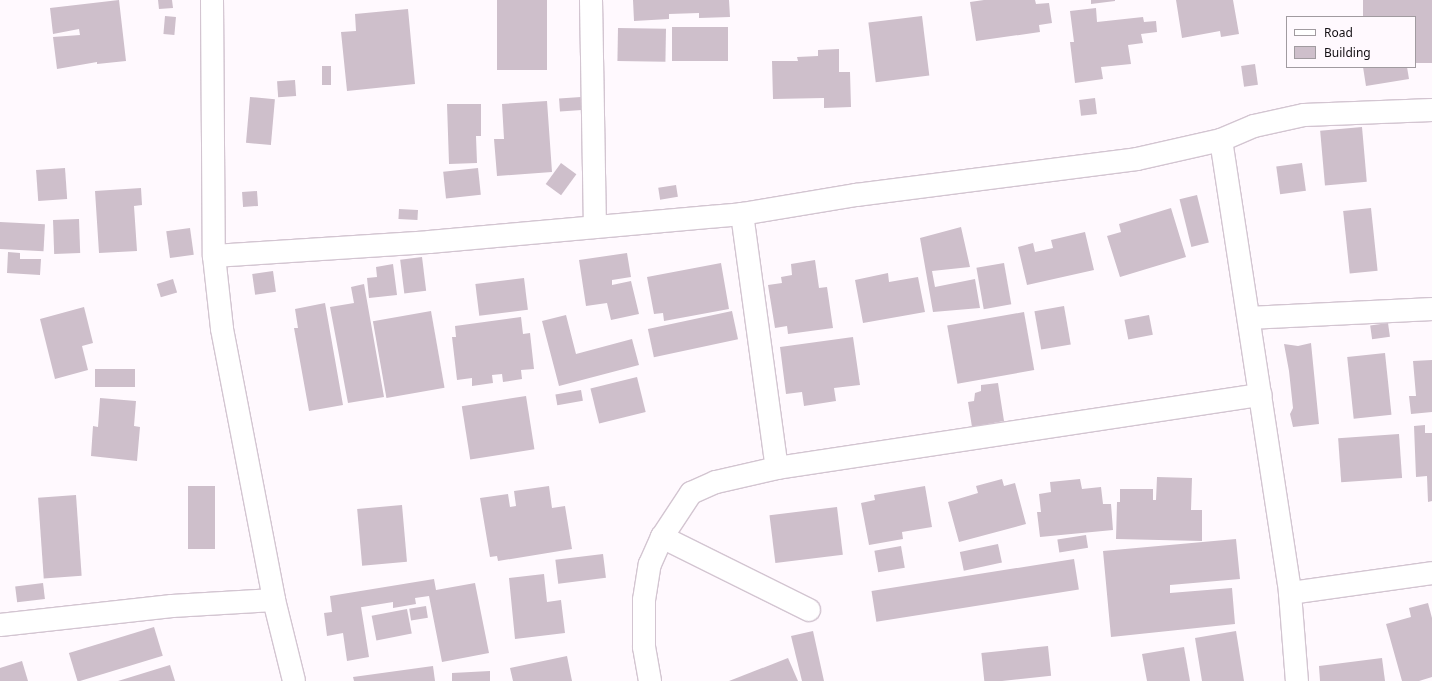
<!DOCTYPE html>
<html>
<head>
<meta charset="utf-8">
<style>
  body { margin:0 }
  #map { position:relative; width:1432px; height:681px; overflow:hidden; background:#fff9fe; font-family:"Noto Sans",sans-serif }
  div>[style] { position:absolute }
  .building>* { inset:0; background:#cebfcb; transform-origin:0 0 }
  .roads { filter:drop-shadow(1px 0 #d3c5d1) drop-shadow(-1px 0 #d3c5d1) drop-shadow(0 1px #d3c5d1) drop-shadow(0 -1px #d3c5d1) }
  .minor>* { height:22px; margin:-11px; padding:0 11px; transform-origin:11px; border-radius:11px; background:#fff }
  span { translate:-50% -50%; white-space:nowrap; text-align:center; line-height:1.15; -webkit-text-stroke:3px #fff9fe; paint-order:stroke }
  .legend { position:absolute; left:1286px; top:16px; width:130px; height:52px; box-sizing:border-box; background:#fff9fe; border:1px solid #a19ba0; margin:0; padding:5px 7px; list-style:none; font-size:12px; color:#130f13 }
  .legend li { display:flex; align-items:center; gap:8px; height:20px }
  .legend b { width:20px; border:1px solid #a19ba0 }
</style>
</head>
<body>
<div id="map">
  <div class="building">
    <div style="clip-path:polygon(119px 0,126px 61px,97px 64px,97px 62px,57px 69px,53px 37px,80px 35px,79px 29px,53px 34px,50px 8px)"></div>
    <div style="clip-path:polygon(158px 0,172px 0,173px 8px,159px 9px)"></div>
    <div style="left:497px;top:0;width:50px;height:70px"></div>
    <div style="clip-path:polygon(633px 0,729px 0,730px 17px,699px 18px,699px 13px,669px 14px,669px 19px,634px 21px)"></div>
    <div style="clip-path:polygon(984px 0,1035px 0,1036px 4px,1049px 3px,1052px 23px,1039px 25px,1040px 32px,976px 41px,970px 2px)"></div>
    <div style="clip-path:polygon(1091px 0,1115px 0,1115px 1px,1091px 4px)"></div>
    <div style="clip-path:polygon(1176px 0,1233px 0,1239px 34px,1221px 37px,1220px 31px,1182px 38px)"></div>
    <div style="clip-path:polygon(1363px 0,1432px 0,1432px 63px,1415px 63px,1415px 17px,1363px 17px)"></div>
    <div style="clip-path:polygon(1096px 8px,1097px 22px,1143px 17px,1144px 22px,1156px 21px,1157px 32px,1141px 34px,1143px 43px,1128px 45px,1131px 64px,1101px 67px,1103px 79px,1075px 83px,1070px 42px,1074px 42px,1070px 11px)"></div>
    <div style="clip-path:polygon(408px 9px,415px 84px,347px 91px,341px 32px,356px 31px,355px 14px)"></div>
    <div style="left:165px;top:16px;width:11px;height:18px;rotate:5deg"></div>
    <div style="left:922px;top:16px;width:60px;height:54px;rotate:83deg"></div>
    <div style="left:672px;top:27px;width:56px;height:34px"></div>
    <div style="left:618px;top:28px;width:48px;height:33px;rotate:1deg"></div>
    <div style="clip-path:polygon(839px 49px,839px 72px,850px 72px,851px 107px,824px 108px,824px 98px,773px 99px,772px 61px,798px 61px,797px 57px,818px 56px,818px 50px)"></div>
    <div style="left:1255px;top:64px;width:21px;height:14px;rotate:82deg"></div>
    <div style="left:322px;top:66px;width:9px;height:19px"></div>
    <div style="clip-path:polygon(1363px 67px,1407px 67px,1409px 79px,1366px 86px)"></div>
    <div style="left:295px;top:80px;width:16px;height:18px;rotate:86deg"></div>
    <div style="left:250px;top:97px;width:25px;height:46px;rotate:5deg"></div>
    <div style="left:581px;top:97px;width:13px;height:22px;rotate:86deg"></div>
    <div style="left:1095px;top:98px;width:16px;height:16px;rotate:83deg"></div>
    <div style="clip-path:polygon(547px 101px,552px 172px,497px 176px,494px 139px,504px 139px,502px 104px)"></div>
    <div style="clip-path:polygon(447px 104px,481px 104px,481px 136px,476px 136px,477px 163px,449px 164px)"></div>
    <div style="left:1362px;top:127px;width:55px;height:42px;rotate:85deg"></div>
    <div style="left:561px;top:163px;width:19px;height:26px;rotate:36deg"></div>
    <div style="left:1302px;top:163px;width:28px;height:26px;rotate:82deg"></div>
    <div style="left:65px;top:168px;width:31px;height:29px;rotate:86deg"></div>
    <div style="left:478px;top:168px;width:27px;height:35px;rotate:84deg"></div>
    <div style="left:676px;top:185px;width:12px;height:18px;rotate:81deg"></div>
    <div style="clip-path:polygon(141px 188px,142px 205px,134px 206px,137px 251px,99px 253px,95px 191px)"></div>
    <div style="left:257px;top:191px;width:15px;height:15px;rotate:86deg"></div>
    <div style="left:1197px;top:195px;width:49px;height:18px;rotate:76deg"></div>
    <div style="clip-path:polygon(1171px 208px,1186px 257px,1120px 277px,1107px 236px,1121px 232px,1119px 224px)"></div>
    <div style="left:1371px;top:208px;width:63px;height:28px;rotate:84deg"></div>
    <div style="left:399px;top:209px;width:19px;height:10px;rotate:3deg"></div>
    <div style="left:79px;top:219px;width:34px;height:26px;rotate:88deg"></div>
    <div style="left:0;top:222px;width:45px;height:27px;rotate:3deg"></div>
    <div style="clip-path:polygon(961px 227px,970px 267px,932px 271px,935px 287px,975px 279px,980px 308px,933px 312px,920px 238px)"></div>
    <div style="left:190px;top:228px;width:27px;height:24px;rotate:82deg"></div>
    <div style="clip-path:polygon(1085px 232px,1094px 270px,1027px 285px,1018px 247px,1033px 243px,1035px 252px,1053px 248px,1051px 240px)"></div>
    <div style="clip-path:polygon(8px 252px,20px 253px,20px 259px,41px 259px,40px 275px,7px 273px)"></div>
    <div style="clip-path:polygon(627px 253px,631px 277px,612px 280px,612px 285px,631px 281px,639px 314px,611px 320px,607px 303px,586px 306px,579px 260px)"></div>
    <div style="left:422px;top:257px;width:34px;height:22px;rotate:83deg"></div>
    <div style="clip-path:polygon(815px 260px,819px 288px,827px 287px,833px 328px,788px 334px,787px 326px,775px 328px,768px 285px,782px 283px,781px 277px,792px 275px,791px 264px)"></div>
    <div style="clip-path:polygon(721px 263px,729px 309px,664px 321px,663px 313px,654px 314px,647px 277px)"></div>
    <div style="left:1004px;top:263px;width:42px;height:28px;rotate:80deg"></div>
    <div style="clip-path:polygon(393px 264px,397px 295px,369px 298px,367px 278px,377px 277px,376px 267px)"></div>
    <div style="left:273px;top:271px;width:21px;height:21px;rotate:82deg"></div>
    <div style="clip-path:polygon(888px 273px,889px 282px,918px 277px,925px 312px,863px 323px,855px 280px)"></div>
    <div style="left:524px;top:278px;width:32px;height:49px;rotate:83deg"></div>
    <div style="left:173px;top:279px;width:14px;height:17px;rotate:73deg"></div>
    <div style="clip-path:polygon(364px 284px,384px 397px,348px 403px,330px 307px,354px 303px,351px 287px)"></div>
    <div style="clip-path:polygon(325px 303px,343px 405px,309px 411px,294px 328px,298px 328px,295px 309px)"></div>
    <div style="left:1064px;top:306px;width:39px;height:30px;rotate:80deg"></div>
    <div style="clip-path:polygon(84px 307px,93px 343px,82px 346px,88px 370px,55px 379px,40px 319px)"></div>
    <div style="left:431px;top:311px;width:78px;height:59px;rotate:80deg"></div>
    <div style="left:732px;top:311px;width:29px;height:86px;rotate:78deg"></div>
    <div style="left:1024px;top:312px;width:59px;height:78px;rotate:80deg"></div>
    <div style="clip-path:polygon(566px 315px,576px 354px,632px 339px,639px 365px,559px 386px,542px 321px)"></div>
    <div style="left:1149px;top:315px;width:20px;height:25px;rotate:79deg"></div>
    <div style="clip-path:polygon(521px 317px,523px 334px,530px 333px,534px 369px,521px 370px,522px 379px,503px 382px,502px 374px,492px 375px,493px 383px,472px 386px,472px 378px,457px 380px,452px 337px,456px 337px,455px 326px)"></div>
    <div style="left:1388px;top:323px;width:14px;height:18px;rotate:82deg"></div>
    <div style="clip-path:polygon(853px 337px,860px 385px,834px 388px,836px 401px,804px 406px,802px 392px,786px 394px,780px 347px)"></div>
    <div style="clip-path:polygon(1311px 343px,1319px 424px,1293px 427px,1290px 414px,1293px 408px,1289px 371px,1284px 344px,1298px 346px)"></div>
    <div style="left:1385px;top:353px;width:62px;height:38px;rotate:84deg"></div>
    <div style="clip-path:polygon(1432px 360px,1432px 412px,1411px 414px,1409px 396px,1416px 396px,1413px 361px)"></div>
    <div style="left:95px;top:369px;width:40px;height:18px"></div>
    <div style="left:637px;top:377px;width:36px;height:48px;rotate:76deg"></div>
    <div style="clip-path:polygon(998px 383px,1004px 421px,972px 427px,968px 402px,974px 401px,975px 393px,981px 391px,981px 385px)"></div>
    <div style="left:581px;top:390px;width:11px;height:26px;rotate:80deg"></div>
    <div style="left:526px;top:396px;width:54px;height:65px;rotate:81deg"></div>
    <div style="clip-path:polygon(100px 398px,136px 401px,134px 426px,140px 427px,137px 461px,91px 456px,93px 426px,98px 427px)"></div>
    <div style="clip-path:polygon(1425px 425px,1425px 433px,1432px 433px,1432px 501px,1428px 502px,1427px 476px,1416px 477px,1414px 426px)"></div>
    <div style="left:1399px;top:434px;width:44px;height:61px;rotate:86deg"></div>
    <div style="clip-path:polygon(1157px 477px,1192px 478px,1191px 510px,1202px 510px,1202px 541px,1116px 539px,1117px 502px,1120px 502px,1120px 489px,1153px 489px,1153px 500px,1156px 500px)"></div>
    <div style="clip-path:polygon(1002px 479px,1004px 486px,1015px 483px,1026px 524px,959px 542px,948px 502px,978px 493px,976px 486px)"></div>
    <div style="clip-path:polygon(1080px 479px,1082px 489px,1101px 487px,1103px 504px,1111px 504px,1113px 530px,1040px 537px,1037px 512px,1041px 512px,1039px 494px,1051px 492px,1050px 482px)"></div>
    <div style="left:188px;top:486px;width:27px;height:63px"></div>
    <div style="clip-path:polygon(549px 486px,552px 508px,565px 506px,572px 549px,498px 561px,497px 556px,490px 557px,480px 498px,508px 494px,510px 507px,516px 506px,514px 491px)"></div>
    <div style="clip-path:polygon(925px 486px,932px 527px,902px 532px,903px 539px,869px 545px,861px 503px,875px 500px,874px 495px)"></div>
    <div style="left:76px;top:495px;width:81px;height:38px;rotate:86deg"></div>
    <div style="left:402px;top:505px;width:57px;height:45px;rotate:85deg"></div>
    <div style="left:837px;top:507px;width:48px;height:68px;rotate:83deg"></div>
    <div style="left:1086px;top:535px;width:13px;height:29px;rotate:81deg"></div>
    <div style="clip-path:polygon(1236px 539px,1240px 579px,1170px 585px,1170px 593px,1232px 588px,1235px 624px,1111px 637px,1103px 551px)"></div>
    <div style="left:998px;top:544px;width:19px;height:39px;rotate:78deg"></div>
    <div style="left:901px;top:546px;width:22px;height:27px;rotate:80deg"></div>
    <div style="left:603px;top:554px;width:24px;height:48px;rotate:83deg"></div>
    <div style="left:1074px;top:559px;width:31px;height:205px;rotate:81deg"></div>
    <div style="clip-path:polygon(544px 574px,547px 602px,561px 600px,565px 633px,515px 639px,509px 578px)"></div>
    <div style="clip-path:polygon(434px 579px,436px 590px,475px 583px,489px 653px,442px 662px,429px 596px,415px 598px,416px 604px,393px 608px,393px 602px,350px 609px,361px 607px,369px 657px,347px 661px,343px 633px,327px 636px,324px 613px,332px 612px,330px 596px)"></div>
    <div style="left:43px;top:583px;width:16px;height:28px;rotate:83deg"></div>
    <div style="clip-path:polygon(1428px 603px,1432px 618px,1432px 677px,1419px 681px,1402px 681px,1386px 624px,1411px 617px,1409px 608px)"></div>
    <div style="left:426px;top:606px;width:12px;height:17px;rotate:81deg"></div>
    <div style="left:407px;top:609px;width:25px;height:36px;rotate:79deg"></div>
    <div style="left:154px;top:627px;width:30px;height:89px;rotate:73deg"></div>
    <div style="clip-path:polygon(813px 631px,824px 681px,802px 681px,791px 636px)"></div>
    <div style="clip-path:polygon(1236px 631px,1244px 681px,1202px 681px,1195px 638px)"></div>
    <div style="left:1048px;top:646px;width:30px;height:67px;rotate:84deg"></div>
    <div style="clip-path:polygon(1184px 647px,1190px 681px,1147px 681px,1142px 654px)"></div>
    <div style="clip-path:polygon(567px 656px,572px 681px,513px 681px,510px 668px)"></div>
    <div style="clip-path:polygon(788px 658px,798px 681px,729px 681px)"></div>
    <div style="clip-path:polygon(1382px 658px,1385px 681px,1320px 681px,1319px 666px)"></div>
    <div style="clip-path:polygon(22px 661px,28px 681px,0 681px,0 668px)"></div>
    <div style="clip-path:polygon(170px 665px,175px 681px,118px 681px)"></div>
    <div style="clip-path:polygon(433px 666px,435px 681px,354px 681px,353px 677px)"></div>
    <div style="clip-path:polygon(490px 671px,490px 681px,452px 681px,452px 673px)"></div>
  </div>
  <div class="roads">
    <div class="minor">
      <div style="left:212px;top:0;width:256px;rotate:89.6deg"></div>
      <div style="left:214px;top:256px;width:73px;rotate:83.7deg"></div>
      <div style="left:222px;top:329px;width:276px;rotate:79.1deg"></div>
      <div style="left:274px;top:600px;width:83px;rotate:76.1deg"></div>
      <div style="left:591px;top:0;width:227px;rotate:89deg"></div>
      <div style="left:1221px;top:140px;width:458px;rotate:81.3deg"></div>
      <div style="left:1290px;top:593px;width:88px;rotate:85.5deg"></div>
      <div style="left:742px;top:214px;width:256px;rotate:82.2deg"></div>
      <div style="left:214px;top:256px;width:215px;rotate:-3.7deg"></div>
      <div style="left:429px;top:242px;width:314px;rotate:-5.1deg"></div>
      <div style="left:742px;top:214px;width:116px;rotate:-9.5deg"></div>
      <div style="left:856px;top:195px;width:283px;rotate:-7.3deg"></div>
      <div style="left:1137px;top:159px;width:86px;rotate:-12.7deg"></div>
      <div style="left:1221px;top:140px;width:36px;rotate:-23deg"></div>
      <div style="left:1254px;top:126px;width:51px;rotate:-12.4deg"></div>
      <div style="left:1304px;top:115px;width:128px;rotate:-2.2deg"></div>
      <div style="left:1249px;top:318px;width:183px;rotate:-2.8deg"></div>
      <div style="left:662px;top:537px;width:164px;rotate:26.4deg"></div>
      <div style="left:1290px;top:593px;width:143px;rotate:-8deg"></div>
      <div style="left:0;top:625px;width:173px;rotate:-6.3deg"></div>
      <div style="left:172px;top:606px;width:102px;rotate:-3.4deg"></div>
      <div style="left:650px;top:681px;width:35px;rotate:-100deg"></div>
      <div style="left:644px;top:647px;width:47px;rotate:-90deg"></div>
      <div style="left:644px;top:600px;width:36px;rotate:-81deg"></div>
      <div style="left:650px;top:564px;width:30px;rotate:-66deg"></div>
      <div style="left:662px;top:537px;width:53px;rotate:-56.6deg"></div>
      <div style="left:691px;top:493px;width:27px;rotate:-24deg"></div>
      <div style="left:716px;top:482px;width:63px;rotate:-12.9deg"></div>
      <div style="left:777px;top:468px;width:489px;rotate:-8.6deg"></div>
    </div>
  </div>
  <ul class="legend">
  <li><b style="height:5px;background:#fff"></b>Road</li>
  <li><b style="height:11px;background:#cebfcb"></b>Building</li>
  </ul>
</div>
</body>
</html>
